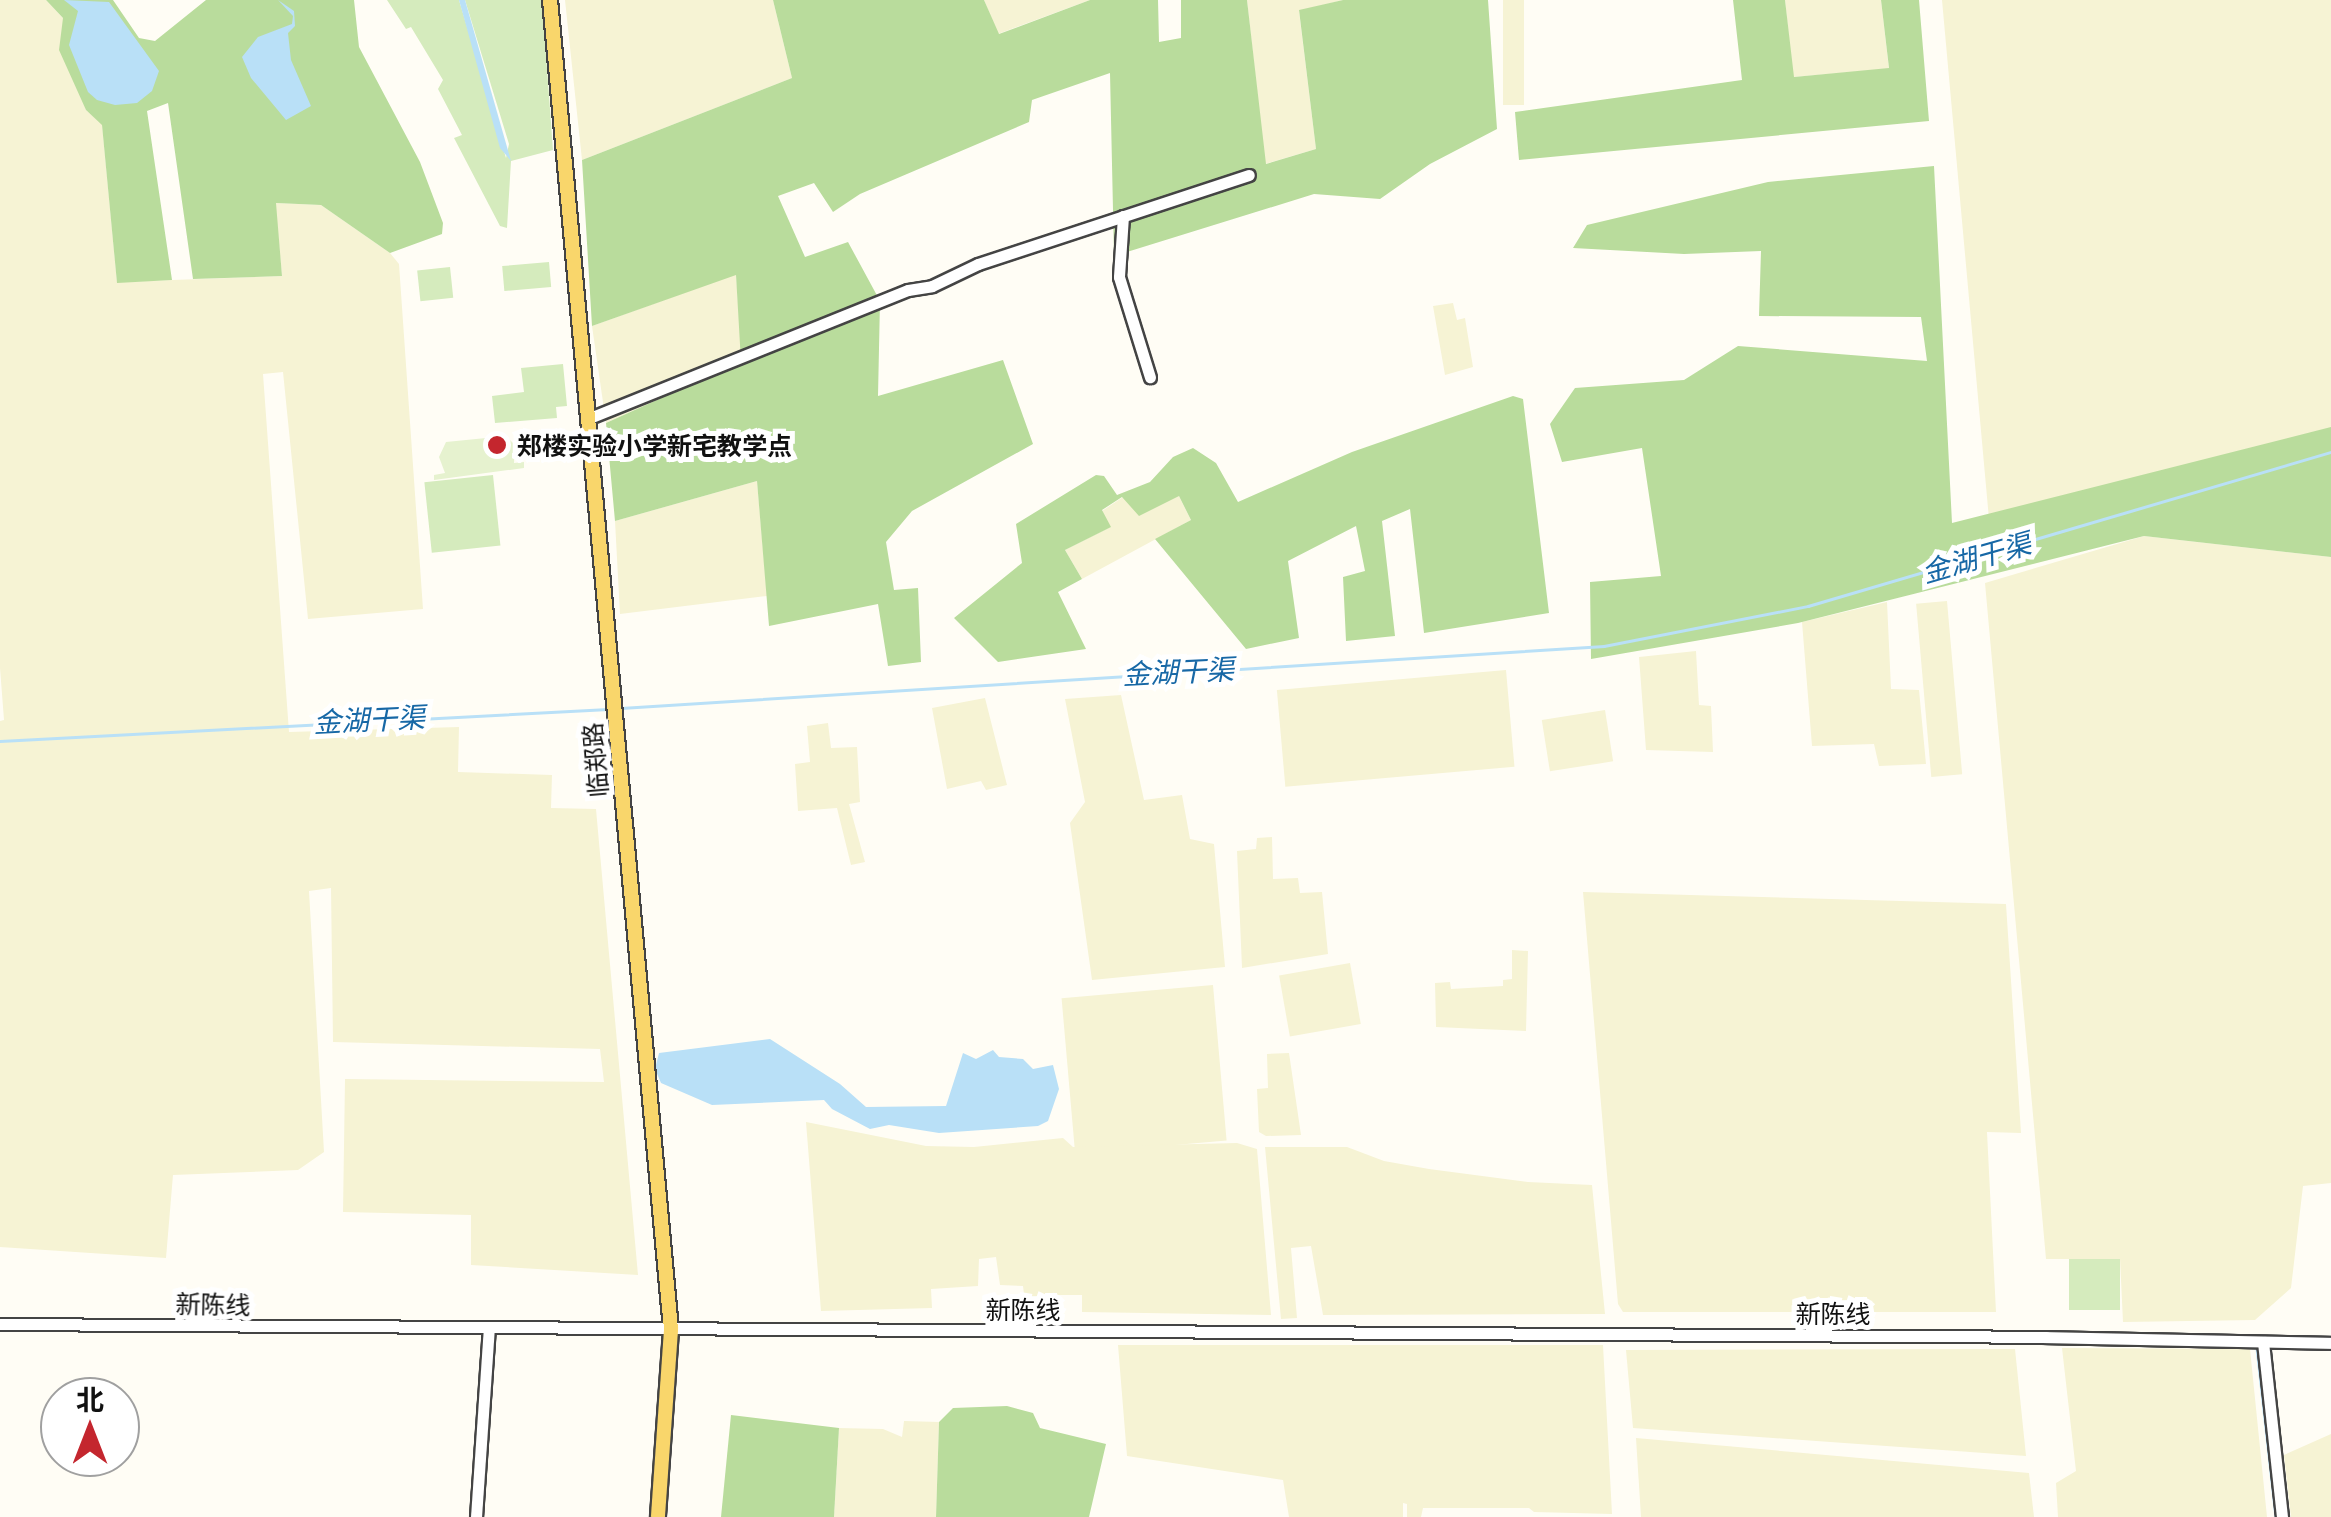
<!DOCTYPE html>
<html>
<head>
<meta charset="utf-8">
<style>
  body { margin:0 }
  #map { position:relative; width:2331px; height:1517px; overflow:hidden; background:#fffdf5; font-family:"Playfair Display","Noto Sans SC",serif }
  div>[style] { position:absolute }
  .farmland>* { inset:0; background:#f6f3d4; transform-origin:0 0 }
  .green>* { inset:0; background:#d5ebbd; transform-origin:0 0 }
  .forest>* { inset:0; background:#b9dc9c }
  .pitch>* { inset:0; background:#e6f2cf }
  .water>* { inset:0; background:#b9e0f7 }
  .stream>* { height:2.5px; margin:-1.25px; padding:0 1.25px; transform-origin:1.25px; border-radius:1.25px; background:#b9e0f7 }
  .roads { filter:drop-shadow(2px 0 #444) drop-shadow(-2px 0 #444) drop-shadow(0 2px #444) drop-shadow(0 -2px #444) }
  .minor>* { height:11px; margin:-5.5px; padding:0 5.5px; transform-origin:5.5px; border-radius:5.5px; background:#fff }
  .major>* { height:14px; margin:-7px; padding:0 7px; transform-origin:7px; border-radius:7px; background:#f9d66b }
  .dots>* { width:28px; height:28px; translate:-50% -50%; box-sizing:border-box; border:5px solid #fff; border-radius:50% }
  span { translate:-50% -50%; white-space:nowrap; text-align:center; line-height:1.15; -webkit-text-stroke:10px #fff; paint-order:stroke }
  .poi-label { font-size:25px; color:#111; font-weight:700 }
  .left { translate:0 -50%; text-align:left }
  .street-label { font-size:25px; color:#111 }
  .water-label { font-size:28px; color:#1768a6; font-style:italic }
  .north { position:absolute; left:40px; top:1377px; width:100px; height:100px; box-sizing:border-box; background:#fff; border:2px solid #a0a0a0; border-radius:50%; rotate:0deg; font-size:28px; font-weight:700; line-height:40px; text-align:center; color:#111 }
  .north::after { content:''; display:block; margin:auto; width:35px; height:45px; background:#c4262e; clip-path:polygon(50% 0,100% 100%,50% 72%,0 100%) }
</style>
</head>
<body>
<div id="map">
  <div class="farmland">
    <div style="clip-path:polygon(0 0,46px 0,63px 18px,86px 110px,102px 124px,117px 282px,282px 276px,275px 203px,321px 205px,390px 253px,399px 264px,423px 609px,308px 619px,283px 372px,263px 374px,289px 732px,459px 727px,458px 772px,552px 775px,551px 808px,596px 809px,638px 1275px,471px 1265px,471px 1215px,343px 1212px,345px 1079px,604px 1082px,600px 1049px,333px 1042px,331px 888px,309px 891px,324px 1152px,298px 1170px,173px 1175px,166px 1258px,0 1247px,0 721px,4px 720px,0 668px)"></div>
    <div style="clip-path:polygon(565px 0,773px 0,792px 78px,582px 160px)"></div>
    <div style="clip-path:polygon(984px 0,1090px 0,998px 34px)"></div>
    <div style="clip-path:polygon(1247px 0,1343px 0,1299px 11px,1316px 149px,1265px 164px)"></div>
    <div style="left:1503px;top:0;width:21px;height:105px"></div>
    <div style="clip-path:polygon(1785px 0,1881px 0,1889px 69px,1793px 77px)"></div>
    <div style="clip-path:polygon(1942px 0,2331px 0,2331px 428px,1989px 519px)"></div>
    <div style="clip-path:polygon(736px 274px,742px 362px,606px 423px,592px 326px)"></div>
    <div style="clip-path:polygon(1453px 303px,1457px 320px,1465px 318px,1473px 367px,1445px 375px,1433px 306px)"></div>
    <div style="clip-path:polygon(757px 481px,767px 596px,620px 614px,615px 521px)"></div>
    <div style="clip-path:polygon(1179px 496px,1191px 520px,1082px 579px,1065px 550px,1110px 527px,1102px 511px,1123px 497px)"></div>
    <div style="clip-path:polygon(2144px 536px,2331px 557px,2331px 1183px,2303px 1186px,2291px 1288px,2255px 1320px,2123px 1322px,2120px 1259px,2046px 1259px,1985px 583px)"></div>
    <div style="left:1947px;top:601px;width:174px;height:31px;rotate:85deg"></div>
    <div style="clip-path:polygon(1887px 602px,1891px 689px,1919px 690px,1926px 764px,1879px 766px,1874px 744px,1812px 746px,1802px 622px)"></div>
    <div style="clip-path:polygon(1696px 651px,1699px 705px,1711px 706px,1713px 752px,1646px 750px,1639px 657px)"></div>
    <div style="left:1506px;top:670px;width:97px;height:230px;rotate:85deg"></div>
    <div style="clip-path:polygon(1121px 695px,1144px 800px,1182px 795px,1190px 839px,1214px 844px,1225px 967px,1092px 980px,1070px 823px,1085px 802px,1065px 699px)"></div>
    <div style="clip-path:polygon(985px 698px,1007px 785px,986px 790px,981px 781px,947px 789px,932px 708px)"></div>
    <div style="left:1605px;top:710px;width:52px;height:64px;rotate:81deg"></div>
    <div style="clip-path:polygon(828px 723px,831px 748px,857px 747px,860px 802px,849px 804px,865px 862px,851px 865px,837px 808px,798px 811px,795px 764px,810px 762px,807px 726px)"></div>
    <div style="clip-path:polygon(1272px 837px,1273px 879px,1298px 878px,1300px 893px,1322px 892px,1328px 954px,1242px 968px,1237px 851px,1256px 849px,1257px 838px)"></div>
    <div style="clip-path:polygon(1583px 892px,2006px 904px,2021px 1133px,1987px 1132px,1996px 1312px,1623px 1312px,1618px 1304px)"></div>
    <div style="clip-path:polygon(1512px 950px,1528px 951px,1526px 1031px,1436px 1027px,1435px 983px,1450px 982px,1451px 989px,1503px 986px,1503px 980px,1512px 979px)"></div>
    <div style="left:1350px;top:963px;width:62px;height:72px;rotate:80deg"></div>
    <div style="left:1213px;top:985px;width:156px;height:152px;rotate:85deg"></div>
    <div style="clip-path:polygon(1289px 1053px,1301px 1135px,1266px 1136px,1259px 1132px,1257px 1089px,1268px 1088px,1267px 1054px)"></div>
    <div style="clip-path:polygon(806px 1122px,926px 1146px,974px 1147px,1063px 1138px,1073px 1147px,1237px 1143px,1257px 1149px,1271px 1315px,1082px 1312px,1082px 1295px,1056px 1295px,1056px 1315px,1026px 1311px,1023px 1286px,1000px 1285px,996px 1257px,979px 1259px,978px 1286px,931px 1289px,932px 1308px,821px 1311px)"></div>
    <div style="clip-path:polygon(1265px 1147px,1347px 1147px,1384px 1161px,1429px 1169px,1528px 1182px,1592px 1185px,1605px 1314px,1323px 1315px,1311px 1246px,1291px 1248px,1297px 1318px,1281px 1319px)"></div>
    <div style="clip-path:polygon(1118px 1345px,1603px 1345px,1612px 1514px,1534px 1512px,1529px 1508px,1423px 1508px,1421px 1517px,1407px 1517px,1407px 1504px,1403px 1503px,1403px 1517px,1289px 1517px,1283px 1480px,1127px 1456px)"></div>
    <div style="clip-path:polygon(2062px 1348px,2250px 1349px,2267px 1517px,2058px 1517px,2056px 1483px,2076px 1471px)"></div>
    <div style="clip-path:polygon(2015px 1349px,2026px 1456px,1633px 1428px,1626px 1350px)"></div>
    <div style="clip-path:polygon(904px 1421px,939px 1422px,936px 1517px,834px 1517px,839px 1428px,883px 1429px,902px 1437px)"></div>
    <div style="clip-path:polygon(2331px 1434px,2331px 1517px,2291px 1517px,2284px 1455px)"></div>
    <div style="clip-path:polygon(1636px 1438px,2029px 1473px,2034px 1517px,1641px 1517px)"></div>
  </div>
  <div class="green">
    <div style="clip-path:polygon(387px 0,459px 0,506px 158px,509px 144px,465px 0,542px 0,553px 150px,511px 161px,507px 228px,500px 226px,454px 138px,462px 135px,438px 89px,443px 80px,411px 27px,406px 29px)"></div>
    <div style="left:549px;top:262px;width:25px;height:47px;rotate:85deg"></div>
    <div style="left:450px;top:267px;width:31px;height:33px;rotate:84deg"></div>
    <div style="clip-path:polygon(563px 364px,567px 406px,556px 407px,557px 418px,495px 423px,492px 396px,524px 392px,521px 368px)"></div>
    <div style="left:493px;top:475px;width:71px;height:69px;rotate:84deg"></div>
    <div style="left:2069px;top:1259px;width:51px;height:51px"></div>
  </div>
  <div class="forest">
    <div style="clip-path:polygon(46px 0,113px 0,139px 38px,155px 41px,206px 0,354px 0,359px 47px,420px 162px,443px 223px,442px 234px,390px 253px,321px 205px,276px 203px,282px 276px,193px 279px,168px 103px,147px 111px,172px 280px,117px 283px,102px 125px,86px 110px,59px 50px,63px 18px)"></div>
    <div style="clip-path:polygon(773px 0,984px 0,999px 34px,1090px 0,1158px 0,1159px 42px,1181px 38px,1181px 0,1247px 0,1266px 164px,1316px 149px,1299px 10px,1343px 0,1488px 0,1497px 129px,1430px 164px,1380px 199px,1314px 194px,1114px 256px,1110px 73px,1032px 100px,1029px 122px,860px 194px,833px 212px,814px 183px,778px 196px,805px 257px,848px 242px,880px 301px,878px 396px,1003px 360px,1033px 444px,912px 511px,886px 542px,894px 590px,918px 588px,921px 662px,888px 666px,878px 604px,769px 626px,757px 481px,615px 521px,606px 423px,741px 362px,736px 275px,592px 326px,582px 160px,792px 78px)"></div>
    <div style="clip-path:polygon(1733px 0,1785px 0,1794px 77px,1889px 68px,1881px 0,1919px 0,1929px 121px,1519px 160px,1515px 112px,1742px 80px)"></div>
    <div style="clip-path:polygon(1934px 166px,1952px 523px,2331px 427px,2331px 557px,2144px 536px,1798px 623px,1591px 659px,1590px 582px,1661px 576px,1642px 448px,1562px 462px,1550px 424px,1575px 388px,1684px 380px,1738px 346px,1927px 361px,1921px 317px,1759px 316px,1761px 251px,1684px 254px,1573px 248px,1587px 225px,1768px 182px)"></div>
    <div style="clip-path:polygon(1513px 396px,1523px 399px,1549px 613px,1424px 633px,1410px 509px,1382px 521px,1395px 636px,1346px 641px,1343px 577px,1365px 571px,1356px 526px,1288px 561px,1299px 638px,1246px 649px,1155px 539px,1191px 520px,1179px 496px,1139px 516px,1122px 497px,1102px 510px,1111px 527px,1065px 550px,1082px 579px,1058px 592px,1086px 649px,998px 662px,954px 618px,1022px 563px,1016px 524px,1096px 475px,1104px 476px,1117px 495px,1150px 482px,1173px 457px,1193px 448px,1216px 463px,1238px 502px,1352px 452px)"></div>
    <div style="clip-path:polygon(1007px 1406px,1033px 1413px,1040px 1428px,1106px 1444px,1089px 1517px,936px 1517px,939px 1422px,953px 1408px)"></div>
    <div style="clip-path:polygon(731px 1415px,839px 1428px,834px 1517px,721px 1517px)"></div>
  </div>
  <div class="pitch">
    <div style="clip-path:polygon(506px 436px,515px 445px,514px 463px,524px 462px,524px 468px,434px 480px,434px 475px,445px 473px,439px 457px,446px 442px)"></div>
  </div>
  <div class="water">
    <div style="clip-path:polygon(64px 0,109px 2px,159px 71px,152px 91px,137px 103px,115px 105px,97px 100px,88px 92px,69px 45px,78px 11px)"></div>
    <div style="clip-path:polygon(278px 0,294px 11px,295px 26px,288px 33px,291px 60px,311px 106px,286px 120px,251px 78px,242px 57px,258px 37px,292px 24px,293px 16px)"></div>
    <div style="clip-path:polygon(459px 0,465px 0,511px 161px,500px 148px)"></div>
    <div style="clip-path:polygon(770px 1039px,840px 1084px,866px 1107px,946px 1106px,963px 1053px,976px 1059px,993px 1050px,999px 1057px,1023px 1059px,1033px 1069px,1053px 1065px,1059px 1089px,1048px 1121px,1038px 1126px,939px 1133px,889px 1125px,870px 1129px,832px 1109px,824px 1100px,712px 1105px,661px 1083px,655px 1069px,659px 1053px)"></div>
  </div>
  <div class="stream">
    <div style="left:621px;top:708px;width:985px;rotate:-3.61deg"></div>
    <div style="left:1604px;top:646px;width:208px;rotate:-11.1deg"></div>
    <div style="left:1808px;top:606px;width:545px;rotate:-16.41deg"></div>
    <div style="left:0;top:741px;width:609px;rotate:-3.01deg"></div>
    <div style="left:2257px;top:1348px;width:170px;rotate:83.6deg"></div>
  </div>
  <div class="roads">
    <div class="minor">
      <div style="left:1123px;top:216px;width:61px;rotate:93.8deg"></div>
      <div style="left:1119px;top:277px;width:105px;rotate:72.8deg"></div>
      <div style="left:587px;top:419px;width:346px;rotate:-21.9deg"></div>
      <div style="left:908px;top:290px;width:24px;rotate:-9deg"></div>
      <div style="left:932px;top:286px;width:51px;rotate:-25.6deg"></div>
      <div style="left:978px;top:264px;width:285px;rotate:-18.2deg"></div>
      <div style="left:0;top:1324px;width:2046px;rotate:0.36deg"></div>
      <div style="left:2046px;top:1337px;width:285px;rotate:1.2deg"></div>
      <div style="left:2263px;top:1342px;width:176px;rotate:83.8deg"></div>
      <div style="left:476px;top:1517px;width:189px;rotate:-86.1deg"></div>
    </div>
    <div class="major">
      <div style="left:550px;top:0;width:1335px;rotate:84.8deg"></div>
      <div style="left:671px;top:1330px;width:187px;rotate:94deg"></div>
    </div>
  </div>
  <div class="dots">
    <div style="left:497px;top:445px;background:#c4262e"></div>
  </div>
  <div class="poi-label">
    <span class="left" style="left:517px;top:445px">郑楼实验小学新宅教学点</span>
  </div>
  <div class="street-label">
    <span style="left:595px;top:760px;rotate:-95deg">临郑路</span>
    <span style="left:213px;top:1304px;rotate:1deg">新陈线</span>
    <span style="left:1023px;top:1309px">新陈线</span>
    <span style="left:1833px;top:1313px">新陈线</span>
  </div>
  <div class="water-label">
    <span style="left:1976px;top:557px;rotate:-16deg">金湖干渠</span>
    <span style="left:1178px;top:671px;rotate:-3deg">金湖干渠</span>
    <span style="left:369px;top:719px;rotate:-3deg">金湖干渠</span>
  </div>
  <div class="north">北</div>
</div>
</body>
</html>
